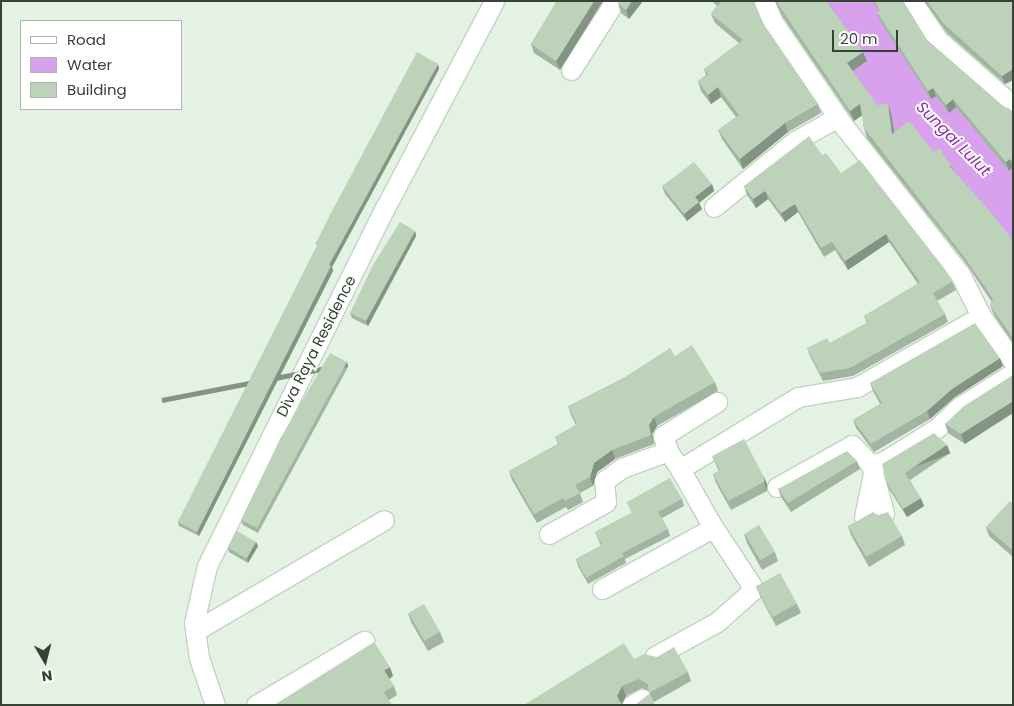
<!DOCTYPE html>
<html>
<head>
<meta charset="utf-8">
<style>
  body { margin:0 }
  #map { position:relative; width:1014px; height:706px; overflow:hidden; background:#e4f2e4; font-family:Poppins,sans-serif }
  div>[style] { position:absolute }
  .water>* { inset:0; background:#d8a1ed }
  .roads { filter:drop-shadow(1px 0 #bfd5be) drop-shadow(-1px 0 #bfd5be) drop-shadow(0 1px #bfd5be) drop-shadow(0 -1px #bfd5be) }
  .minor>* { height:19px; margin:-9.5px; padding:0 9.5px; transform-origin:9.5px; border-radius:9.5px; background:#fff }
  .wall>* { inset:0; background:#a2b5a0 }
  .shaded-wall>* { inset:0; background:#849482; transform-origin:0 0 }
  .building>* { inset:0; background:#bcd3ba; transform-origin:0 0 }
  span { translate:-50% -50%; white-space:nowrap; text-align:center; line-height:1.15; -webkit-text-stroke:4px #fff; paint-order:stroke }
  .street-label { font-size:15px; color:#364334 }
  .water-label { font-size:16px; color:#8a31ab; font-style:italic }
  .frame { position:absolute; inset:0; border:2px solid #364334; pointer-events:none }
  .legend { position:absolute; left:20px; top:20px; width:162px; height:90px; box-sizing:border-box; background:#fff; border:1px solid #afb4ae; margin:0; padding:6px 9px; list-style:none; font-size:15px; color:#364334 }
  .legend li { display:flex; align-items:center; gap:10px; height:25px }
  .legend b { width:25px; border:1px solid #afb4ae }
  .north { position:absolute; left:20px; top:636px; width:50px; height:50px; -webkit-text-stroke:4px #fff; paint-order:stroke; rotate:172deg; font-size:14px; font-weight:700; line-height:20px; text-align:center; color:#364334 }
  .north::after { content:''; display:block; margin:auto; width:18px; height:22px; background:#364334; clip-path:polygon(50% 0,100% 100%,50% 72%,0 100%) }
  .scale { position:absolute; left:832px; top:30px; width:66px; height:22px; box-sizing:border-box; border:2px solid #364334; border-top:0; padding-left:6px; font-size:15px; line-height:18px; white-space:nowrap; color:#364334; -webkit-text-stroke:4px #fff; paint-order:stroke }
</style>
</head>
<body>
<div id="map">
  <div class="water">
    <div style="clip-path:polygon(791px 1px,884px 1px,1013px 140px,1013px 334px)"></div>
  </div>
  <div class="roads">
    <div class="minor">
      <div style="left:764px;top:1px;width:23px;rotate:67deg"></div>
      <div style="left:773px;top:22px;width:125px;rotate:55.8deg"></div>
      <div style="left:843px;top:125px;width:189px;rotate:51.9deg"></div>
      <div style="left:960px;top:274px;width:47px;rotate:63.4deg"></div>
      <div style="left:981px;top:316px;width:55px;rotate:54.6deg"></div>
      <div style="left:912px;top:1px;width:47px;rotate:56.3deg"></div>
      <div style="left:938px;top:40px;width:100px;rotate:41.3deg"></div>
      <div style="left:571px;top:70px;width:82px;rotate:-57.5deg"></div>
      <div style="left:714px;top:207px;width:104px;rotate:-39.2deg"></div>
      <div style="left:795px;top:141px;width:49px;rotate:-29.2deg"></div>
      <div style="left:668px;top:451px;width:16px;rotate:-108deg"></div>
      <div style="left:663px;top:436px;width:64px;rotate:-32.2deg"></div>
      <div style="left:871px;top:465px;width:50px;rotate:74.8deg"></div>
      <div style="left:777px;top:487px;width:86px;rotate:-29.2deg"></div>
      <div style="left:852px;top:445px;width:28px;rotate:46deg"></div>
      <div style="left:871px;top:465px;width:14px;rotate:-17deg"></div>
      <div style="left:884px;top:461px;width:62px;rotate:-31.9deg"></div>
      <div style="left:937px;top:428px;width:33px;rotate:-43deg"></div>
      <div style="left:961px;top:406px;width:62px;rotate:-32.4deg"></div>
      <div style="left:864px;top:517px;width:44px;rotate:-78.2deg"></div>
      <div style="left:549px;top:534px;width:65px;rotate:-29.3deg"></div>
      <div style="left:606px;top:502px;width:21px;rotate:-95deg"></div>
      <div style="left:604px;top:481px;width:22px;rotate:-36deg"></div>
      <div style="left:622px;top:468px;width:49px;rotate:-20.3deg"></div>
      <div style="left:668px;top:451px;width:22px;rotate:56deg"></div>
      <div style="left:602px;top:589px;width:122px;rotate:-28.9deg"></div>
      <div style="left:709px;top:530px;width:8px;rotate:-83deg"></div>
      <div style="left:710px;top:522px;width:61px;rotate:-119.5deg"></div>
      <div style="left:680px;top:469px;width:138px;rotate:-31.4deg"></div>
      <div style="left:798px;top:397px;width:60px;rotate:-9.6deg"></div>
      <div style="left:857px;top:387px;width:143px;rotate:-29.8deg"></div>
      <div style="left:195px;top:631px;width:219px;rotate:-30.4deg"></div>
      <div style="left:655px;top:656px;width:71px;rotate:-28.7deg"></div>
      <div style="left:717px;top:622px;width:50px;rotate:-41.7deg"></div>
      <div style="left:754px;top:589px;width:80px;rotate:-123.3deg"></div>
      <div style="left:215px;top:705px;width:50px;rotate:-108.8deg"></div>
      <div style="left:199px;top:658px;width:35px;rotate:-98deg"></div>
      <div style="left:194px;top:623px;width:58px;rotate:-77.2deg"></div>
      <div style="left:207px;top:566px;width:400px;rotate:-63.6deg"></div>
      <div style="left:385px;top:208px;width:234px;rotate:-62.2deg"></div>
      <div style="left:256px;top:705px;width:126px;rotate:-30.7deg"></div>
      <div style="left:632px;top:705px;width:12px;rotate:-31deg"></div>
    </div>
  </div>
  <div class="wall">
    <div style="clip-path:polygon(557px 1px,560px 70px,534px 53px,531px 44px)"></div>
    <div style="clip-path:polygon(643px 1px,629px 19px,621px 13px,618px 3px)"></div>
    <div style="clip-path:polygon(712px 1px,754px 1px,754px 4px,760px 19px,818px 104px,821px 113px,788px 132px,743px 169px,722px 139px,718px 130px,736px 117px,721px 97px,711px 104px,701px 91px,698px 81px,706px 75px,704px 69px,739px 43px,715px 23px,711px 14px,717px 6px)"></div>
    <div style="clip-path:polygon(775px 1px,827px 1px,867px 61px,853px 71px,877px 105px,891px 113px,894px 132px,934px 152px,951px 165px,954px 172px,1013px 241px,1013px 343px,994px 315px,990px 305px,992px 301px,969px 267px,867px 138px,864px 128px,862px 115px,854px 121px,783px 17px)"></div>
    <div style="clip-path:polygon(873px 1px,903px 1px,927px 40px,1003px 106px,1013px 112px,1013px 167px,1009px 171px,956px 107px,949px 113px,936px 96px,931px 99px,880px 21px,877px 12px,879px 11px)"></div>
    <div style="clip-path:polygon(924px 1px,1013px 1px,1013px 80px,1005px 84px,947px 33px)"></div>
    <div style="clip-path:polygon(438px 64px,439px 69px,332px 267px,333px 271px,199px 536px,179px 526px,178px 522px,317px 246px,316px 243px)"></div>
    <div style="clip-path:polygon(822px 155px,952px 282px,956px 290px,937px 301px,945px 314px,948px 322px,853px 376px,823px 381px,810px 356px,807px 348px,830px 343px,867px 323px,864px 316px,918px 284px,889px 242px,848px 270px,835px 250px,824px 257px,798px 212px,785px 222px,768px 199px,756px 208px,747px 195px,744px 186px)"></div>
    <div style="clip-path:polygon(712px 184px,714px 191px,699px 203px,702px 209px,687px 221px,665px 194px,662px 186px)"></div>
    <div style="clip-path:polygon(415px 231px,416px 236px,368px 326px,352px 318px,350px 313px)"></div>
    <div style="clip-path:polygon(675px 356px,715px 382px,718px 391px,657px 426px,652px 434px,654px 444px,615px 459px,597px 472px,593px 486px,580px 493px,583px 502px,568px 510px,566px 507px,537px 523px,512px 480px,509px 471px,558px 444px,555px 437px,576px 425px,571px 415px,568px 406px)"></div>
    <div style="clip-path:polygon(347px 362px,348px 367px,258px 533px,243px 525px,241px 520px)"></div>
    <div style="clip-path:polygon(1003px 366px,955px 397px,930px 419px,874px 452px,856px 428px,853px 420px,880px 404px,873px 391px,870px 383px)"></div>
    <div style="clip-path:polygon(1013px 375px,965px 444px,948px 433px,945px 424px)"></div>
    <div style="clip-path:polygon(947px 445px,950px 453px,910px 480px,924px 506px,907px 517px,889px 489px,886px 481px)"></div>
    <div style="clip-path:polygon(712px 456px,767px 484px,767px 491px,731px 510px,716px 483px,713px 474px,719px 471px)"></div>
    <div style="clip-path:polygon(857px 461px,860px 469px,791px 512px,781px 497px,778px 489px)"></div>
    <div style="clip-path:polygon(682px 499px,684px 506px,662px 518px,668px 529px,670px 536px,625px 559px,626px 563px,588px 584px,578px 566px,576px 559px,601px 546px,595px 532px,632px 513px,627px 502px)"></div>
    <div style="clip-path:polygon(1013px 504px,1013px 557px,989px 536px,986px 527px)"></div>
    <div style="clip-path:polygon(848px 526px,902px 536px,905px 545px,869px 567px,851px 535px)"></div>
    <div style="clip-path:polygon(744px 534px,775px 552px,778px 561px,762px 570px,747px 543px)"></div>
    <div style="clip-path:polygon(256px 542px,258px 546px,248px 563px,229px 552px,228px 548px)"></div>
    <div style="clip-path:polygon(757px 589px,797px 604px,801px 613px,776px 626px,761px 598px)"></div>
    <div style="clip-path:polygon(408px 613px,440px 632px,444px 642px,428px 651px,411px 622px)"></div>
    <div style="clip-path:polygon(634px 659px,688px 672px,691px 681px,654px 702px,650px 696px,649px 691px,642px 688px,626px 696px,622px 704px,524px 705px)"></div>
    <div style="clip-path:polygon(393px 676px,389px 679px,394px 686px,397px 695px,389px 700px,274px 705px)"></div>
  </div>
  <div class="shaded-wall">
    <div style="clip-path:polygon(594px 1px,603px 1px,560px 70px,556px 61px)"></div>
    <div style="clip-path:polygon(632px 1px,643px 1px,629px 19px,626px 10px)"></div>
    <div style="clip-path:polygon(863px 52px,867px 61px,851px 72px,847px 63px)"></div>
    <div style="clip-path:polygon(438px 64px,439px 69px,332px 267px,333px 271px,199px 536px,197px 532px,329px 265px)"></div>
    <div style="clip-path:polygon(1013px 69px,1013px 80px,1005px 84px,1002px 76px)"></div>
    <div style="clip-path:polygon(718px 87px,721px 97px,711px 104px,708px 95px)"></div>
    <div style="clip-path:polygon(933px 88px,936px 96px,931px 99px,928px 91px)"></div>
    <div style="clip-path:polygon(953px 99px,956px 107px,949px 113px,946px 105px)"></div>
    <div style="clip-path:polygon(860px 104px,864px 114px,854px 121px,850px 111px)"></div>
    <div style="clip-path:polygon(888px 104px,891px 113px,896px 143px,892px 134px)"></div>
    <div style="clip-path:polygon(785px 123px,788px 132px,743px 169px,740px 159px)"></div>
    <div style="clip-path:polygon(1010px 159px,1013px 167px,1009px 171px,1006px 162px)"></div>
    <div style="clip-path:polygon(712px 184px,714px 191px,699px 203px,702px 209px,687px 221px,684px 214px,695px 197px)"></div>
    <div style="clip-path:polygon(765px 191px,768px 199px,756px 208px,753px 199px)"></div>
    <div style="clip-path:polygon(795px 204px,798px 212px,785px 222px,781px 213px)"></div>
    <div style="clip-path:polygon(415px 231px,416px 236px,368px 326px,366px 321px)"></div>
    <div style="clip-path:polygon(886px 234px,889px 242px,848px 270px,845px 261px)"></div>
    <div style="clip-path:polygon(1000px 358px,1003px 366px,955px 397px,930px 419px,927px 411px,952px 389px)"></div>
    <div style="left:347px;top:362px;width:5px;height:189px;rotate:79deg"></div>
    <div style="clip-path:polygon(1013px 401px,1013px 413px,965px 444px,961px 434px)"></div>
    <div style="clip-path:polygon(654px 417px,657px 426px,652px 434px,654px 444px,651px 435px,649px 425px)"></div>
    <div style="left:947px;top:445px;width:9px;height:50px;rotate:69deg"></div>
    <div style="clip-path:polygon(612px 450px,615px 459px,597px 472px,593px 486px,590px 477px,594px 463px)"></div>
    <div style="clip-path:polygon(763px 475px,767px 484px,767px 491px,764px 482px)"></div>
    <div style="clip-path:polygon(921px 498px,924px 506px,907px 517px,903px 509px)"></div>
    <div style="clip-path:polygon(256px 542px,258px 546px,248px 563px,247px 558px)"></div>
    <div style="clip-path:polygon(390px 667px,393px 676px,388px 680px,384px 670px)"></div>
    <div style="clip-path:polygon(622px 686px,626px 696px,621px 705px,617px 696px)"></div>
  </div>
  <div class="building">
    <div style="clip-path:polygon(557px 1px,594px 1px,556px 61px,531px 44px)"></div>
    <div style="clip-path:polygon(619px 1px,632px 1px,626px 10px,618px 3px)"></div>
    <div style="clip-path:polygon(719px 1px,753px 1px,760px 19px,818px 104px,785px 123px,740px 159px,718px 130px,739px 115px,718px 87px,708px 95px,698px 81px,708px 74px,704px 69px,743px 40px,711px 14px,720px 3px)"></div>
    <div style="clip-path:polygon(777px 1px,827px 1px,831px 8px,863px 52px,847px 63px,877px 105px,888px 104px,892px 134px,909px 121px,934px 152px,939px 148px,951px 165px,949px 166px,994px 216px,1013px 241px,1013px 338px,990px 305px,993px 299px,965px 258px,864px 128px,860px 104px,850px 111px,780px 7px)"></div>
    <div style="clip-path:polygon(875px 1px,903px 1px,927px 40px,1003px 106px,1010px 109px,1013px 112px,1013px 162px,1010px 159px,1006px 162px,953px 99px,946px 105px,933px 88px,928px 91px,877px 12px,880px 11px)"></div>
    <div style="clip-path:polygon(927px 1px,1013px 1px,1013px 69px,1002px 76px,944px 24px)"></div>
    <div style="clip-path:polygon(417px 52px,438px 64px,329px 265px,331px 266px,197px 532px,178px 522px,318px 244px,316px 243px,331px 213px)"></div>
    <div style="clip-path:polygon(809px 136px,822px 155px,826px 153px,841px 173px,860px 160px,947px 272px,952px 282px,933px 293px,945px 314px,850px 368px,820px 373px,807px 348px,827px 338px,830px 343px,868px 322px,864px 316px,920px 282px,886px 234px,845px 261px,832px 242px,821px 248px,795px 204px,781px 213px,765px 191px,753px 199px,744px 186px)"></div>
    <div style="clip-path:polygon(694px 162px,712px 184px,695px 197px,699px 202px,684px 214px,662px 186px)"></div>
    <div style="clip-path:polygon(400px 222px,415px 231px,366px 321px,350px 313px,373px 265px)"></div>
    <div style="clip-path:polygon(975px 323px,1000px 358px,952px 389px,927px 411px,871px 444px,853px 420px,882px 403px,870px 383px)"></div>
    <div style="clip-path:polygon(692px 345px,715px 382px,654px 417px,649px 425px,651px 435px,612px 450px,594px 463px,590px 477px,575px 485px,580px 493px,565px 501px,563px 498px,534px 514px,509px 471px,559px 444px,555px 437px,577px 424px,568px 406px,625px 377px,670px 348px,675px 356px)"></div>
    <div style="clip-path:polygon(330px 353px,347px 362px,257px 528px,241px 520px,280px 439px)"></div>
    <div style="clip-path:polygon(1013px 375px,1013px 401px,961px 434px,945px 424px,964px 406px)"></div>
    <div style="clip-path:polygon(934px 433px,947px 445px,905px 473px,921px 498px,903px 509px,886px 481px,882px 464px)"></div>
    <div style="clip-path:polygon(744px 439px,763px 475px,764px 482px,728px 501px,713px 474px,720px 470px,712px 456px)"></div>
    <div style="clip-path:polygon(847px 451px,857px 461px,788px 503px,778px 489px)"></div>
    <div style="clip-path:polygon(670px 478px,682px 499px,658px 512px,668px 529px,622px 553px,624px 556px,586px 578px,576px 559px,602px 545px,595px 532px,632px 513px,627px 502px)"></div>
    <div style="clip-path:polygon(1010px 501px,1013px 504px,1013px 546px,1011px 549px,986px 527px)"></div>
    <div style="clip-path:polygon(873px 512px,878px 515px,888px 512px,902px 536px,866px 557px,848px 526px)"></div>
    <div style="left:759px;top:525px;width:31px;height:17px;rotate:59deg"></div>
    <div style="left:237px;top:531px;width:22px;height:19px;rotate:30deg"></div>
    <div style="left:780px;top:573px;width:35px;height:28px;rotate:61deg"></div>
    <div style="left:424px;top:604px;width:32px;height:18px;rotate:60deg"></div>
    <div style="clip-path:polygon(374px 642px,390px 667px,384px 670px,394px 686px,384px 692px,392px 705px,274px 705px)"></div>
    <div style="clip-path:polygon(624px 643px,634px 659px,644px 654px,657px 657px,674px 647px,688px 672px,649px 693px,648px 684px,639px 679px,622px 686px,617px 696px,622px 705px,524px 705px)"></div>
    <div style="clip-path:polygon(649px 694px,655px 705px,635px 705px)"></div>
  </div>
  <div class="street-label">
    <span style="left:316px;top:346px;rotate:-63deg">Diva Raya Residence</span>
  </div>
  <div class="water-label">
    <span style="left:953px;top:139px;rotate:45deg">Sungai Lulut</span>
  </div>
  <div class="frame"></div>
  <ul class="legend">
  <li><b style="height:6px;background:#fff"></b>Road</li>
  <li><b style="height:14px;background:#d8a1ed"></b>Water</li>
  <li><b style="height:14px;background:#bcd3ba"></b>Building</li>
  </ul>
  <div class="north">N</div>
  <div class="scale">20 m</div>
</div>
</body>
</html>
